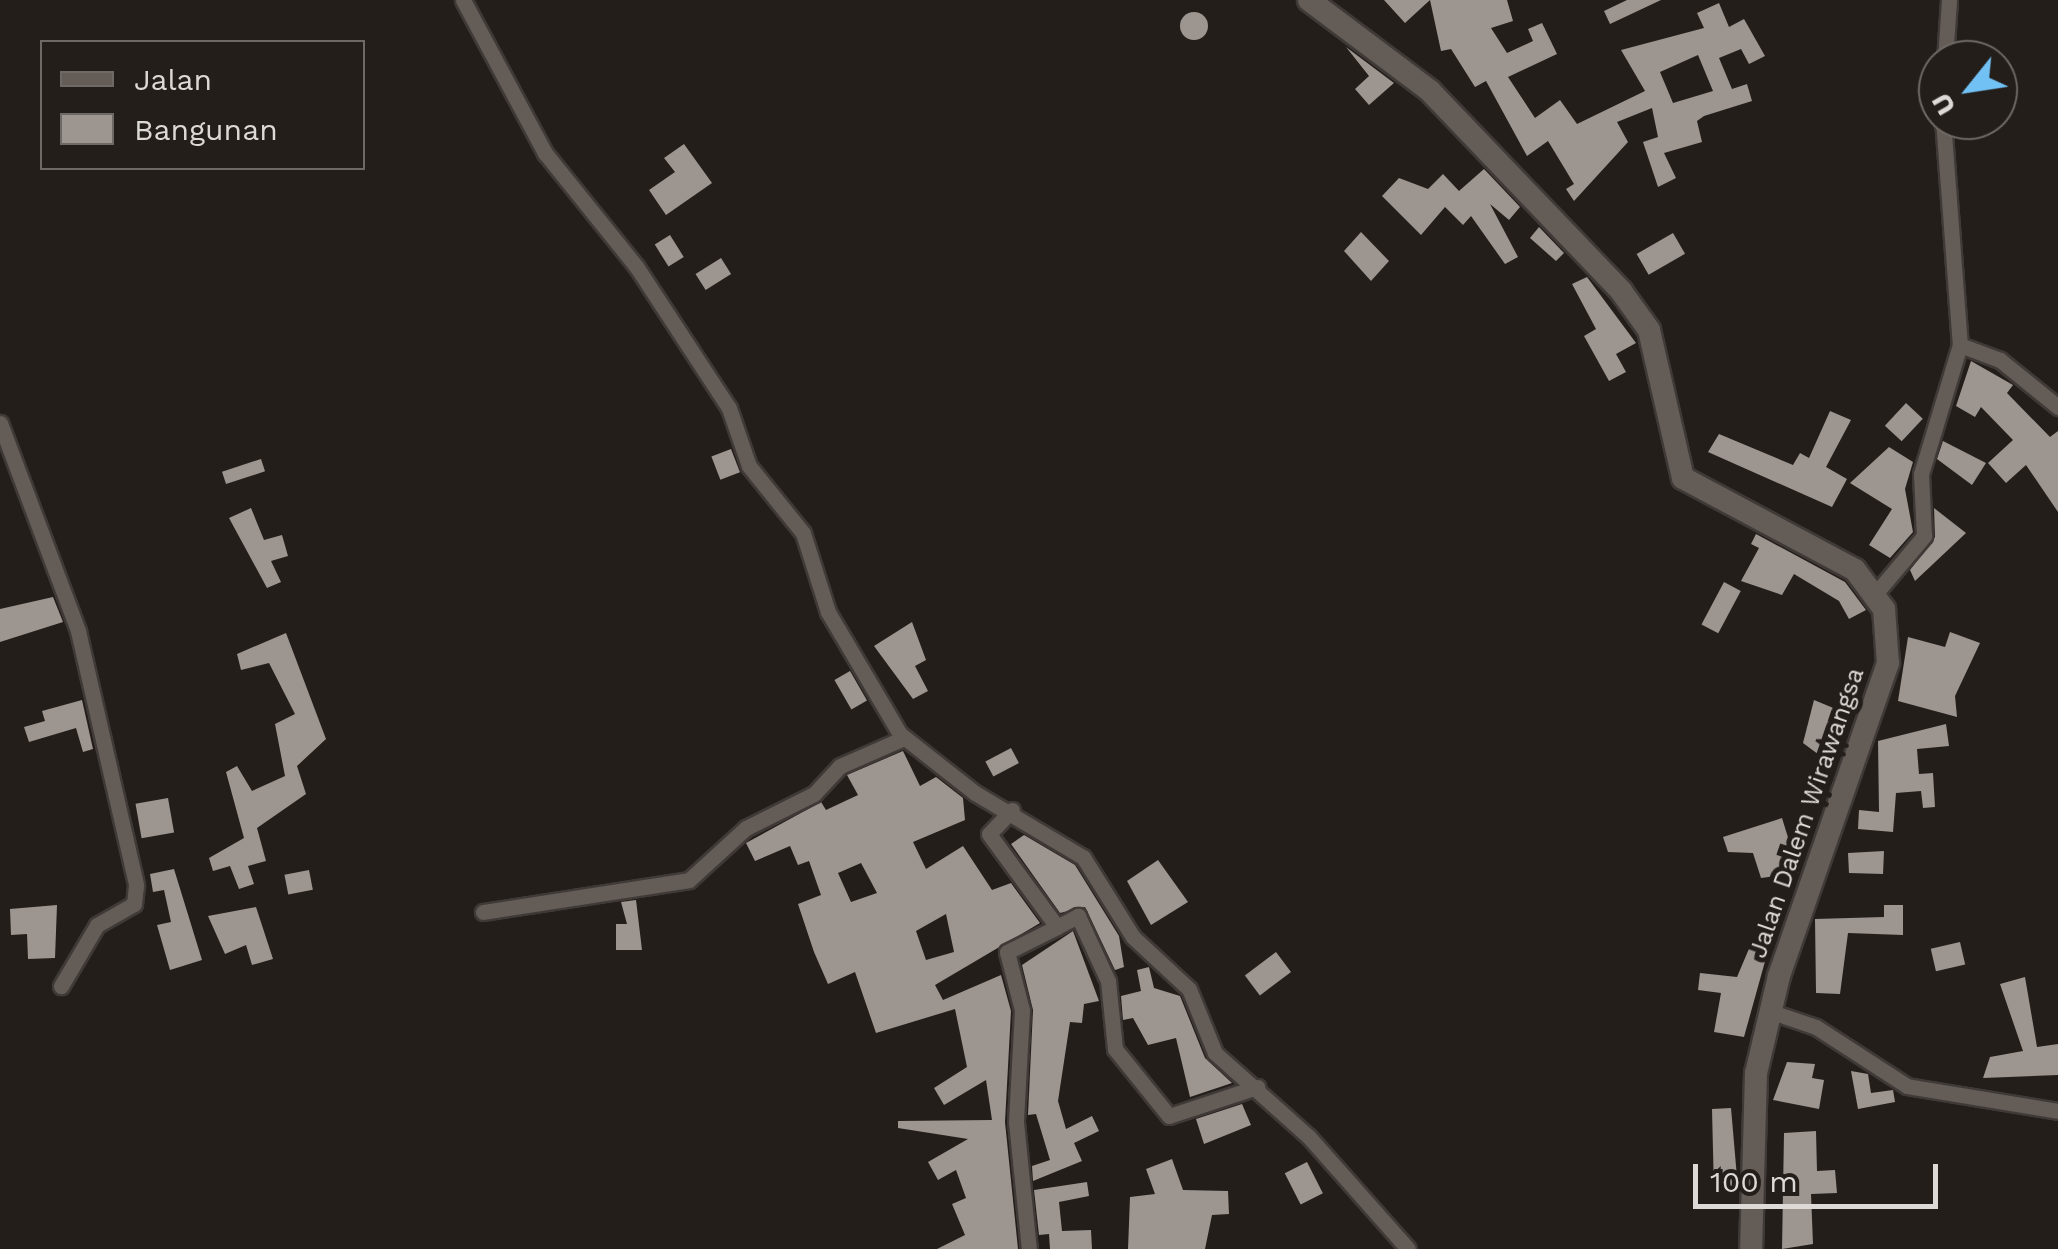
<!DOCTYPE html>
<html>
<head>
<meta charset="utf-8">
<style>
  body { margin:0 }
  #map { position:relative; width:2058px; height:1249px; overflow:hidden; background:#241e1a; font-family:"Work Sans",sans-serif }
  div>[style] { position:absolute }
  .building>* { inset:0; background:#9c9590; transform-origin:0 0 }
  .round { border-radius:50% }
  .roads { filter:drop-shadow(2px 0 #3f3a37) drop-shadow(-2px 0 #3f3a37) drop-shadow(0 2px #3f3a37) drop-shadow(0 -2px #3f3a37) }
  .street>* { height:15px; margin:-7.5px; padding:0 7.5px; transform-origin:7.5px; border-radius:7.5px; background:#635c57 }
  .secondary>* { height:22px; margin:-11px; padding:0 11px; transform-origin:11px; border-radius:11px; background:#635c57 }
  span { translate:-50% -50%; white-space:nowrap; text-align:center; line-height:1.15; -webkit-text-stroke:10px #241e1a; paint-order:stroke }
  .street-label { font-size:25px; color:#ddd9d6 }
  .legend { position:absolute; left:40px; top:40px; width:325px; height:130px; box-sizing:border-box; background:#241e1a; border:2px solid #6e6965; margin:0; padding:12px 18px; list-style:none; font-size:30px; color:#ddd9d6 }
  .legend li { display:flex; align-items:center; gap:20px; height:50px }
  .legend b { width:50px; border:2px solid #6e6965 }
  .north { position:absolute; left:1918px; top:40px; width:100px; height:100px; box-sizing:border-box; background:#241e1a; border:2px solid #6e6965; border-radius:50%; rotate:240deg; font-size:28px; font-weight:700; line-height:40px; text-align:center; color:#ddd9d6 }
  .north::after { content:''; display:block; margin:auto; width:35px; height:45px; background:#71c1f5; clip-path:polygon(50% 0,100% 100%,50% 72%,0 100%) }
  .scale { position:absolute; left:1693px; top:1164px; width:245px; height:45px; box-sizing:border-box; border:5px solid #ddd9d6; border-top:0; padding-left:12px; font-size:30px; line-height:35px; white-space:nowrap; color:#ddd9d6; -webkit-text-stroke:8px #241e1a; paint-order:stroke }
</style>
</head>
<body>
<div id="map">
  <div class="building">
    <div style="clip-path:polygon(evenodd,1384px 0,1507px 0,1513px 21px,1491px 28px,1507px 53px,1533px 41px,1528px 29px,1542px 23px,1557px 54px,1508px 77px,1535px 118px,1560px 100px,1577px 124px,1645px 91px,1621px 50px,1704px 28px,1697px 13px,1719px 3px,1729px 27px,1744px 19px,1765px 56px,1749px 64px,1741px 49px,1719px 58px,1732px 89px,1747px 84px,1752px 101px,1704px 116px,1697px 121px,1702px 142px,1664px 153px,1676px 178px,1658px 187px,1643px 142px,1658px 137px,1652px 108px,1617px 122px,1628px 142px,1574px 201px,1566px 189px,1574px 184px,1548px 141px,1527px 156px,1486px 81px,1475px 87px,1451px 49px,1441px 51px,1430px 0,1405px 23px,1384px 0,1698px 55px,1713px 91px,1673px 103px,1660px 72px,1698px 55px)"></div>
    <div style="clip-path:polygon(1627px 0,1661px 0,1610px 24px,1604px 11px)"></div>
    <div class="round" style="left:1180px;top:12px;width:28px;height:28px"></div>
    <div style="clip-path:polygon(1346px 47px,1394px 83px,1369px 105px,1355px 89px,1369px 76px)"></div>
    <div style="clip-path:polygon(684px 144px,712px 183px,666px 215px,649px 190px,675px 172px,664px 158px)"></div>
    <div style="clip-path:polygon(1484px 169px,1520px 207px,1509px 220px,1490px 204px,1518px 257px,1505px 264px,1471px 216px,1463px 225px,1445px 207px,1421px 235px,1382px 196px,1399px 178px,1428px 189px,1443px 174px,1459px 191px)"></div>
    <div style="clip-path:polygon(1539px 227px,1564px 253px,1556px 261px,1530px 238px)"></div>
    <div style="clip-path:polygon(1361px 232px,1389px 261px,1371px 281px,1344px 251px)"></div>
    <div style="left:1673px;top:233px;width:24px;height:42px;rotate:60deg"></div>
    <div style="left:670px;top:235px;width:26px;height:18px;rotate:58deg"></div>
    <div style="left:721px;top:258px;width:19px;height:30px;rotate:58deg"></div>
    <div style="clip-path:polygon(1587px 277px,1636px 343px,1616px 354px,1626px 372px,1609px 381px,1584px 336px,1596px 329px,1572px 284px)"></div>
    <div style="clip-path:polygon(1971px 361px,2013px 385px,2007px 393px,2050px 437px,2058px 431px,2058px 512px,2026px 465px,2006px 483px,1988px 463px,2013px 440px,1981px 407px,1975px 417px,1956px 406px)"></div>
    <div style="left:1906px;top:403px;width:23px;height:31px;rotate:43deg"></div>
    <div style="clip-path:polygon(1830px 411px,1851px 420px,1826px 467px,1847px 479px,1832px 507px,1708px 452px,1719px 434px,1793px 465px,1800px 453px,1809px 458px)"></div>
    <div style="clip-path:polygon(1943px 441px,1986px 463px,1972px 485px,1937px 459px)"></div>
    <div style="clip-path:polygon(1889px 447px,1913px 462px,1905px 489px,1913px 532px,1890px 558px,1869px 545px,1892px 509px,1850px 483px)"></div>
    <div style="left:731px;top:449px;width:25px;height:21px;rotate:69deg"></div>
    <div style="left:261px;top:459px;width:13px;height:41px;rotate:72deg"></div>
    <div style="clip-path:polygon(251px 508px,264px 540px,282px 535px,288px 556px,271px 561px,281px 582px,267px 588px,229px 518px)"></div>
    <div style="clip-path:polygon(1934px 508px,1966px 533px,1915px 581px,1910px 570px,1935px 537px)"></div>
    <div style="clip-path:polygon(1756px 534px,1845px 582px,1866px 610px,1849px 619px,1839px 601px,1794px 574px,1782px 595px,1741px 581px,1759px 548px,1751px 544px)"></div>
    <div style="left:1724px;top:582px;width:19px;height:48px;rotate:28deg"></div>
    <div style="clip-path:polygon(53px 597px,63px 622px,0 642px,0 609px)"></div>
    <div style="clip-path:polygon(912px 622px,926px 660px,915px 666px,928px 691px,913px 699px,874px 646px)"></div>
    <div style="clip-path:polygon(1950px 632px,1980px 643px,1955px 696px,1957px 717px,1898px 701px,1908px 637px,1945px 647px)"></div>
    <div style="clip-path:polygon(286px 633px,326px 739px,297px 766px,306px 794px,257px 828px,266px 861px,248px 866px,254px 884px,239px 889px,230px 866px,213px 871px,209px 858px,244px 838px,226px 772px,237px 766px,252px 791px,285px 776px,275px 724px,295px 714px,269px 663px,241px 670px,237px 654px)"></div>
    <div style="left:850px;top:671px;width:34px;height:18px;rotate:60deg"></div>
    <div style="clip-path:polygon(82px 700px,93px 749px,83px 752px,76px 728px,29px 742px,24px 727px,45px 721px,42px 711px)"></div>
    <div style="clip-path:polygon(1814px 700px,1843px 712px,1830px 763px,1803px 743px)"></div>
    <div style="clip-path:polygon(1946px 724px,1949px 746px,1917px 749px,1919px 774px,1933px 773px,1935px 807px,1923px 808px,1921px 791px,1896px 793px,1893px 832px,1858px 829px,1859px 810px,1879px 812px,1878px 741px)"></div>
    <div style="left:1011px;top:748px;width:17px;height:29px;rotate:62deg"></div>
    <div style="clip-path:polygon(evenodd,903px 751px,920px 786px,936px 777px,963px 798px,965px 820px,913px 842px,926px 869px,963px 846px,992px 890px,1011px 883px,1040px 923px,935px 985px,943px 1000px,1001px 975px,1011px 1011px,1005px 1122px,1018px 1249px,937px 1249px,965px 1235px,952px 1204px,966px 1198px,956px 1170px,938px 1180px,928px 1162px,968px 1139px,898px 1128px,898px 1121px,992px 1120px,986px 1080px,944px 1105px,934px 1088px,967px 1067px,955px 1009px,876px 1033px,855px 972px,828px 984px,814px 952px,798px 904px,821px 895px,809px 861px,798px 865px,790px 846px,755px 861px,746px 843px,821px 802px,826px 810px,858px 795px,847px 775px,903px 751px,861px 863px,877px 893px,851px 902px,838px 873px,861px 863px,903px 751px,946px 914px,954px 952px,926px 960px,916px 931px,946px 914px)"></div>
    <div style="left:168px;top:798px;width:35px;height:33px;rotate:80deg"></div>
    <div style="clip-path:polygon(1782px 818px,1799px 873px,1761px 878px,1753px 853px,1728px 852px,1723px 837px)"></div>
    <div style="clip-path:polygon(1024px 835px,1075px 865px,1119px 936px,1124px 967px,1115px 970px,1085px 907px,1060px 913px,1011px 844px)"></div>
    <div style="clip-path:polygon(1884px 851px,1883px 874px,1849px 873px,1848px 853px)"></div>
    <div style="clip-path:polygon(1158px 860px,1188px 902px,1151px 925px,1127px 881px)"></div>
    <div style="clip-path:polygon(174px 869px,202px 960px,170px 970px,157px 925px,171px 922px,164px 890px,153px 892px,150px 874px)"></div>
    <div style="left:309px;top:870px;width:20px;height:25px;rotate:79deg"></div>
    <div style="clip-path:polygon(636px 900px,642px 950px,616px 950px,616px 924px,627px 924px,621px 902px)"></div>
    <div style="clip-path:polygon(57px 905px,55px 958px,28px 959px,27px 934px,11px 935px,10px 909px)"></div>
    <div style="clip-path:polygon(1884px 905px,1903px 905px,1903px 935px,1848px 933px,1840px 994px,1816px 993px,1815px 919px,1884px 917px)"></div>
    <div style="clip-path:polygon(256px 907px,273px 959px,252px 965px,246px 945px,225px 954px,208px 916px)"></div>
    <div style="clip-path:polygon(1073px 931px,1099px 1001px,1084px 1004px,1082px 1023px,1070px 1022px,1058px 1101px,1066px 1129px,1092px 1116px,1099px 1131px,1074px 1143px,1082px 1161px,1033px 1181px,1032px 1166px,1050px 1160px,1036px 1114px,1028px 1115px,1033px 1010px,1022px 965px)"></div>
    <div style="left:1960px;top:942px;width:23px;height:30px;rotate:77deg"></div>
    <div style="clip-path:polygon(1751px 944px,1769px 947px,1744px 1037px,1714px 1032px,1721px 993px,1698px 990px,1700px 973px,1737px 977px)"></div>
    <div style="left:1276px;top:952px;width:25px;height:39px;rotate:53deg"></div>
    <div style="clip-path:polygon(1149px 967px,1154px 988px,1180px 996px,1205px 1058px,1232px 1083px,1190px 1097px,1176px 1038px,1148px 1045px,1133px 1018px,1123px 1020px,1121px 996px,1141px 991px,1137px 970px)"></div>
    <div style="clip-path:polygon(2025px 977px,2037px 1047px,2058px 1044px,2058px 1075px,1983px 1078px,1990px 1057px,2023px 1051px,2000px 984px)"></div>
    <div style="clip-path:polygon(1787px 1062px,1815px 1064px,1812px 1078px,1824px 1080px,1819px 1109px,1773px 1100px)"></div>
    <div style="clip-path:polygon(1851px 1071px,1868px 1074px,1871px 1093px,1893px 1090px,1895px 1102px,1858px 1109px)"></div>
    <div style="clip-path:polygon(1242px 1104px,1251px 1125px,1204px 1144px,1196px 1119px)"></div>
    <div style="clip-path:polygon(1731px 1108px,1738px 1189px,1714px 1192px,1712px 1109px)"></div>
    <div style="clip-path:polygon(1816px 1131px,1817px 1171px,1835px 1170px,1837px 1193px,1811px 1194px,1813px 1244px,1782px 1249px,1784px 1133px)"></div>
    <div style="clip-path:polygon(1172px 1159px,1183px 1190px,1228px 1191px,1229px 1214px,1212px 1215px,1205px 1249px,1128px 1249px,1130px 1197px,1155px 1194px,1146px 1169px)"></div>
    <div style="left:1307px;top:1162px;width:35px;height:25px;rotate:63deg"></div>
    <div style="clip-path:polygon(1087px 1182px,1089px 1196px,1059px 1202px,1062px 1231px,1091px 1230px,1092px 1249px,1050px 1249px,1049px 1234px,1039px 1235px,1034px 1190px)"></div>
  </div>
  <div class="roads">
    <div class="street">
      <div style="left:463px;top:0;width:174px;rotate:61.8deg"></div>
      <div style="left:545px;top:153px;width:145px;rotate:51.2deg"></div>
      <div style="left:636px;top:266px;width:170px;rotate:56.8deg"></div>
      <div style="left:729px;top:408px;width:61px;rotate:71deg"></div>
      <div style="left:749px;top:466px;width:86px;rotate:51.1deg"></div>
      <div style="left:803px;top:533px;width:83px;rotate:72.4deg"></div>
      <div style="left:828px;top:612px;width:142px;rotate:59.5deg"></div>
      <div style="left:900px;top:734px;width:95px;rotate:38.2deg"></div>
      <div style="left:975px;top:793px;width:126px;rotate:30.7deg"></div>
      <div style="left:1083px;top:857px;width:94px;rotate:58deg"></div>
      <div style="left:1133px;top:937px;width:76px;rotate:42.9deg"></div>
      <div style="left:1189px;top:989px;width:69px;rotate:67.9deg"></div>
      <div style="left:1215px;top:1053px;width:126px;rotate:41.8deg"></div>
      <div style="left:1309px;top:1137px;width:149px;rotate:48.5deg"></div>
      <div style="left:1945px;top:60px;width:60px;rotate:-86.2deg"></div>
      <div style="left:1943px;top:120px;width:226px;rotate:85.7deg"></div>
      <div style="left:0;top:423px;width:222px;rotate:69.4deg"></div>
      <div style="left:78px;top:631px;width:261px;rotate:77.1deg"></div>
      <div style="left:136px;top:885px;width:19px;rotate:96deg"></div>
      <div style="left:134px;top:904px;width:43px;rotate:150.4deg"></div>
      <div style="left:97px;top:925px;width:71px;rotate:120.5deg"></div>
      <div style="left:1876px;top:593px;width:75px;rotate:-49.9deg"></div>
      <div style="left:1924px;top:536px;width:62px;rotate:-92.8deg"></div>
      <div style="left:1921px;top:474px;width:135px;rotate:-73.2deg"></div>
      <div style="left:1960px;top:345px;width:43px;rotate:20.6deg"></div>
      <div style="left:2000px;top:360px;width:75px;rotate:39deg"></div>
      <div style="left:1012px;top:810px;width:33px;rotate:134deg"></div>
      <div style="left:989px;top:834px;width:115px;rotate:53.8deg"></div>
      <div style="left:1057px;top:927px;width:56px;rotate:153.4deg"></div>
      <div style="left:1007px;top:952px;width:60px;rotate:75.5deg"></div>
      <div style="left:1022px;top:1010px;width:112px;rotate:93.1deg"></div>
      <div style="left:1016px;top:1122px;width:128px;rotate:84.2deg"></div>
      <div style="left:483px;top:912px;width:208px;rotate:-8.8deg"></div>
      <div style="left:689px;top:880px;width:77px;rotate:-42.4deg"></div>
      <div style="left:746px;top:828px;width:76px;rotate:-26.6deg"></div>
      <div style="left:814px;top:794px;width:38px;rotate:-47deg"></div>
      <div style="left:840px;top:766px;width:70px;rotate:-23.6deg"></div>
      <div style="left:1057px;top:927px;width:24px;rotate:-28deg"></div>
      <div style="left:1078px;top:916px;width:72px;rotate:65.2deg"></div>
      <div style="left:1108px;top:981px;width:68px;rotate:84.1deg"></div>
      <div style="left:1115px;top:1049px;width:86px;rotate:51.1deg"></div>
      <div style="left:1169px;top:1116px;width:93px;rotate:-18.2deg"></div>
      <div style="left:1772px;top:1012px;width:46px;rotate:18.8deg"></div>
      <div style="left:1816px;top:1027px;width:108px;rotate:33deg"></div>
      <div style="left:1907px;top:1086px;width:153px;rotate:9.4deg"></div>
    </div>
    <div class="secondary">
      <div style="left:1309px;top:0;width:151px;rotate:36.9deg"></div>
      <div style="left:1430px;top:91px;width:277px;rotate:46.3deg"></div>
      <div style="left:1621px;top:291px;width:48px;rotate:54.3deg"></div>
      <div style="left:1649px;top:330px;width:152px;rotate:77.1deg"></div>
      <div style="left:1683px;top:478px;width:195px;rotate:28.1deg"></div>
      <div style="left:1855px;top:570px;width:49px;rotate:53.4deg"></div>
      <div style="left:1884px;top:609px;width:54px;rotate:85.8deg"></div>
      <div style="left:1888px;top:663px;width:331px;rotate:109.2deg"></div>
      <div style="left:1779px;top:976px;width:100px;rotate:103.3deg"></div>
      <div style="left:1756px;top:1073px;width:176px;rotate:91.6deg"></div>
    </div>
  </div>
  <div class="street-label">
    <span style="left:1807px;top:813px;rotate:-71deg">Jalan Dalem Wirawangsa</span>
  </div>
  <ul class="legend">
  <li><b style="height:12px;background:#635c57"></b>Jalan</li>
  <li><b style="height:28px;background:#9c9590"></b>Bangunan</li>
  </ul>
  <div class="north">U</div>
  <div class="scale">100 m</div>
</div>
</body>
</html>
